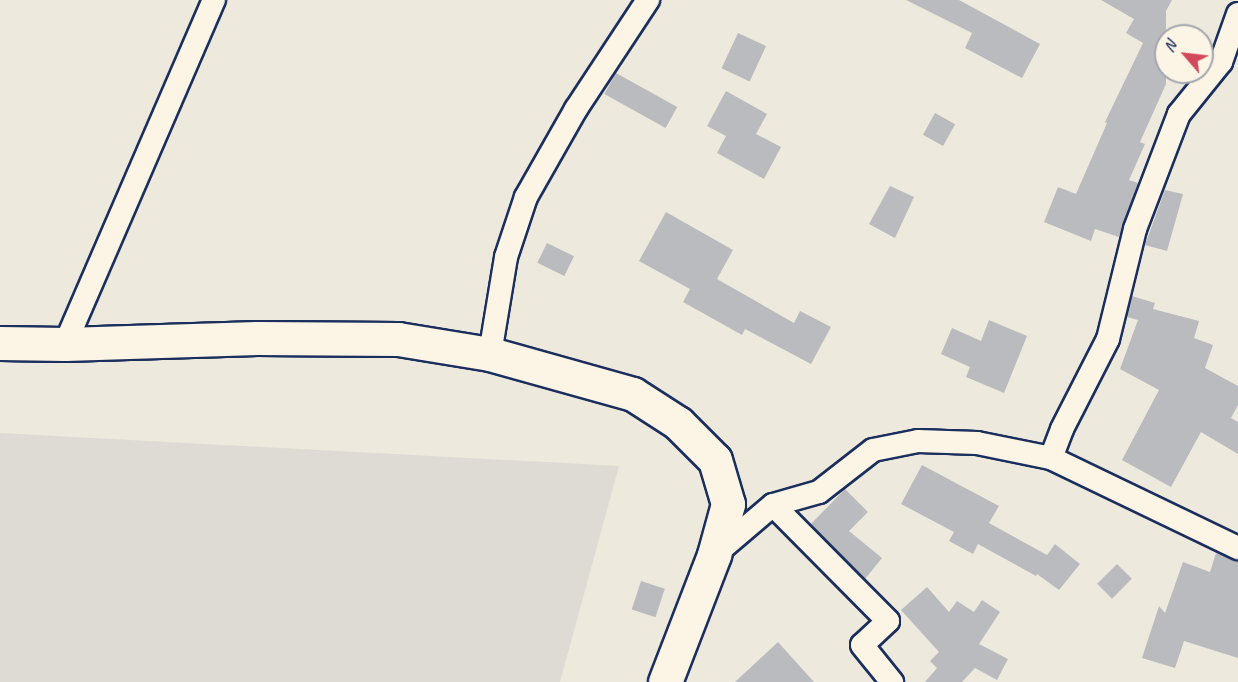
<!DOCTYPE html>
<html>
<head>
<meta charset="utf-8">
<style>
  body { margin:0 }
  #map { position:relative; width:1238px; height:682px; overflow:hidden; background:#eee9dd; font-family:Caveat,sans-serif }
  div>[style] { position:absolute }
  .built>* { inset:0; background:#dedbd4 }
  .building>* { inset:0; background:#babbbe; transform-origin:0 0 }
  .roads { filter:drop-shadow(2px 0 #1b2f5e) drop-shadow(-2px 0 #1b2f5e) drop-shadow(0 2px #1b2f5e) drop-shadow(0 -2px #1b2f5e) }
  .street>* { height:22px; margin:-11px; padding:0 11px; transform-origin:11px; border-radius:11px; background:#fcf5e5 }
  .secondary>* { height:33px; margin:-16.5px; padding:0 16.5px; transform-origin:16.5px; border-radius:16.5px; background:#fcf5e5 }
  span { translate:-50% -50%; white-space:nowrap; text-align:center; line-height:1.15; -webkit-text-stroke:4.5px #fcf5e5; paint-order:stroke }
  .north { position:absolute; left:1154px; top:24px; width:60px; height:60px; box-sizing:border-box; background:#fcf5e5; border:2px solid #a2a6af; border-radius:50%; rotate:298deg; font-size:16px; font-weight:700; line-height:24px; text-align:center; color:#1b2f5e }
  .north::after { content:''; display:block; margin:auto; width:21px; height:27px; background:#d1495b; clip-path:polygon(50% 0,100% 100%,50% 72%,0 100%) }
</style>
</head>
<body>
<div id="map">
  <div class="built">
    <div style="clip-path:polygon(0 433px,619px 466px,560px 682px,0 682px)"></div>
  </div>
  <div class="building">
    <div style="clip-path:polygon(906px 0,959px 0,1040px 44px,1022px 78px,965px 48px,972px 33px)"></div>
    <div style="clip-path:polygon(1101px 0,1172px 0,1166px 11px,1166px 84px,1140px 142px,1145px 144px,1129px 180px,1138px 183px,1119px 237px,1095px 229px,1091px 241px,1044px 222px,1058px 187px,1076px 194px,1107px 123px,1105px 122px,1143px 43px,1126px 33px,1134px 19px)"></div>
    <div style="left:738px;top:33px;width:31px;height:39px;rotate:25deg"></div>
    <div style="left:616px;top:73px;width:70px;height:24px;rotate:29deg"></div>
    <div style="clip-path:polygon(726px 91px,767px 114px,756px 134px,781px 147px,764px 179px,717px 153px,726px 136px,707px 126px)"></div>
    <div style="left:935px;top:113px;width:23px;height:25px;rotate:29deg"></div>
    <div style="clip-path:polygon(890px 186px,914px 197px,895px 238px,869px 224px)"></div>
    <div style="clip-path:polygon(1165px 190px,1183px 194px,1167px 251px,1145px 245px)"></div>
    <div style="clip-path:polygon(666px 212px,733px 250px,717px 279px,794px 323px,800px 311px,831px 327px,811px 364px,745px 329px,742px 335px,683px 302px,690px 289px,639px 261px)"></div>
    <div style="left:547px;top:243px;width:30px;height:22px;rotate:26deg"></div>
    <div style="clip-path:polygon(1132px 296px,1155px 303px,1153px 309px,1199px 321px,1194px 338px,1213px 345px,1205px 368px,1238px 386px,1238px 405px,1231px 418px,1238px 422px,1238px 454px,1201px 432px,1171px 487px,1122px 460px,1159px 390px,1120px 369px,1138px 320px,1127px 317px)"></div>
    <div style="clip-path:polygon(989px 320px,1027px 336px,1004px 393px,966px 377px,970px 367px,941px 354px,952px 328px,981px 341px)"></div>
    <div style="clip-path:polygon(922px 465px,999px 506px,989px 523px,1047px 555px,1055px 544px,1080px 564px,1059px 590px,1037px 574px,1036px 576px,978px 544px,973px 554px,949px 541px,954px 532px,901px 504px)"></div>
    <div style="clip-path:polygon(845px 489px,868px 512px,849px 531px,882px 558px,865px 579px,811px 524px)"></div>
    <div style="clip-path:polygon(1216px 553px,1238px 561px,1238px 658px,1184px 641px,1175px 668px,1142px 658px,1159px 606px,1165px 613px,1183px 562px,1210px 572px)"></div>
    <div style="left:1117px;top:564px;width:21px;height:28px;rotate:45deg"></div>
    <div style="left:641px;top:581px;width:25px;height:30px;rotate:18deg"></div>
    <div style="clip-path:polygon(927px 587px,949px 612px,957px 601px,974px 612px,982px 600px,1000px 612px,979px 644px,1008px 659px,997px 680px,975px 668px,962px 682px,925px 682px,937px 668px,930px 661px,939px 652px,901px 610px)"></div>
    <div style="clip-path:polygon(778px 642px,814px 682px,735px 682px)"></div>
  </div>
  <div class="roads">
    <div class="street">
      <div style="left:65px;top:344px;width:375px;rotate:-66.6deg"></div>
      <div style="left:490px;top:354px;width:98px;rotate:-80.6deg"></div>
      <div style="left:506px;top:257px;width:63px;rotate:-71.6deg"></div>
      <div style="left:526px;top:197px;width:101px;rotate:-60.4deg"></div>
      <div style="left:576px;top:109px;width:131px;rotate:-56.6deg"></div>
      <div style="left:1051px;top:458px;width:31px;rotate:-69deg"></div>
      <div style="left:1062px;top:429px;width:101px;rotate:-62.9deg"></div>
      <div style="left:1108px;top:339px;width:113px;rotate:-76.2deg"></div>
      <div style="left:1135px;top:229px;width:123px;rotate:-69.1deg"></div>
      <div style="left:1179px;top:114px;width:67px;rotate:-51.1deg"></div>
      <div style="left:1221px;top:62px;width:51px;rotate:-70.5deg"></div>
      <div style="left:773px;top:505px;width:163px;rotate:45.2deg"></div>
      <div style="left:888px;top:621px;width:35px;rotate:137deg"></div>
      <div style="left:862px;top:645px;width:48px;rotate:51deg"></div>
      <div style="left:714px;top:555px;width:77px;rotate:-40.3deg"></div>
      <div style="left:773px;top:505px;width:48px;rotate:-15.8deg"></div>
      <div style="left:819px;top:492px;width:68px;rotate:-37.9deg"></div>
      <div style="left:873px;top:450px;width:46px;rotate:-11.3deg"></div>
      <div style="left:918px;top:441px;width:59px;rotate:1.9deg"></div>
      <div style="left:977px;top:443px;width:76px;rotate:11.5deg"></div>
      <div style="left:1051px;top:458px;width:208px;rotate:25.7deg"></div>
    </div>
    <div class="secondary">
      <div style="left:0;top:343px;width:65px;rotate:0.9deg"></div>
      <div style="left:65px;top:344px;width:192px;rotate:-1.8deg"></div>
      <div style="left:257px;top:338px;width:141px;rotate:0.4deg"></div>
      <div style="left:398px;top:339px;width:93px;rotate:9.3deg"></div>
      <div style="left:490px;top:354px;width:148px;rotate:15.6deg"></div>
      <div style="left:633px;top:394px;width:54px;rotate:32.8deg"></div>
      <div style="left:678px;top:423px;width:52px;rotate:45deg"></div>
      <div style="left:715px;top:460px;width:46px;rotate:73.5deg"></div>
      <div style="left:728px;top:504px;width:53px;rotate:105.4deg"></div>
      <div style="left:714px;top:555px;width:136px;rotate:111.1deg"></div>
    </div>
  </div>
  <div class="north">N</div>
</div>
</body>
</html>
